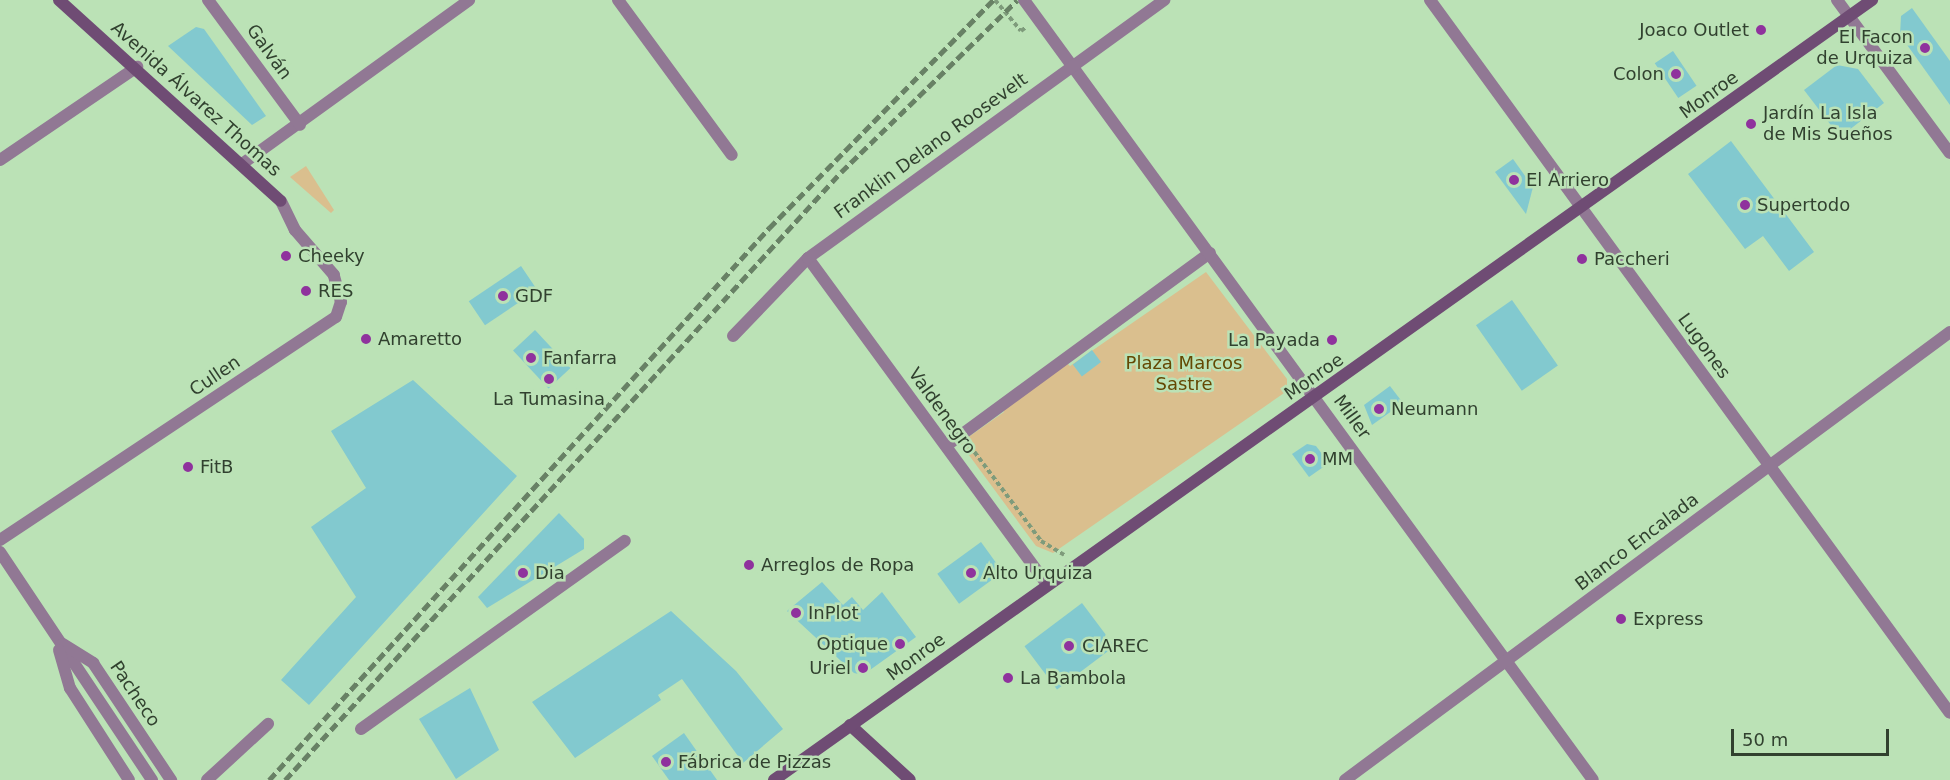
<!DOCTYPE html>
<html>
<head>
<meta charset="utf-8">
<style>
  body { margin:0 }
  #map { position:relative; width:1950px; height:780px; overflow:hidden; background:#bbe2b6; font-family:"DejaVu Sans",sans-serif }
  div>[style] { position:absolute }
  .green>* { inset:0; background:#dabf8e }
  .building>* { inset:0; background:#82c9cf; transform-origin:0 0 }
  .path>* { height:4px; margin-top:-2px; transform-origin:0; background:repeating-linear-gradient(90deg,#7e9b7b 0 4.5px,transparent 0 7.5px) }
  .pedestrian>* { height:12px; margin:-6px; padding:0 6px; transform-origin:6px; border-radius:6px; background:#917894 }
  .minor>* { height:12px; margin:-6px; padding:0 6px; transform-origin:6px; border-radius:6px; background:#917894 }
  .tertiary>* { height:12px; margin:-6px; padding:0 6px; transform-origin:6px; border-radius:6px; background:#917894 }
  .secondary>* { height:12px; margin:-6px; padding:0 6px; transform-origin:6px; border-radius:6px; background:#6f4c74 }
  .rail>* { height:4.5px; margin-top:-2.25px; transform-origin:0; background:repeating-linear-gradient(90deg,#688165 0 9px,transparent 0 13.5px) }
  .dots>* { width:16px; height:16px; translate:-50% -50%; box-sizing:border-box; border:3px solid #bbe2b6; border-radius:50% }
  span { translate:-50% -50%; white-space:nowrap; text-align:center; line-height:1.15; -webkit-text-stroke:5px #bbe2b6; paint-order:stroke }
  .poi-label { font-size:18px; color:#31412f }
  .right { translate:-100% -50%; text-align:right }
  .left { translate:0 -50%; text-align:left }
  .street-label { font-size:18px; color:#31412f }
  .park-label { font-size:18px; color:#644803 }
  .scale { position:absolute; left:1731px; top:729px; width:158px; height:27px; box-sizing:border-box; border:3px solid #31412f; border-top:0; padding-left:8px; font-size:18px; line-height:21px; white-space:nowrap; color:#31412f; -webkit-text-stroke:4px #bbe2b6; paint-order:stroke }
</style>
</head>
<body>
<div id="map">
  <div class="green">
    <div style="clip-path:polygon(306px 166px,334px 210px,331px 213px,290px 177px)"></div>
    <div style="clip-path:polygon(1206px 272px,1287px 379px,1287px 391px,1053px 553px,1036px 546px,960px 443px,1004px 412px,999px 403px,1064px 360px,1070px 366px)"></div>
  </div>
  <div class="building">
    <div style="clip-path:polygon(1912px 8px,1950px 61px,1950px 105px,1900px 35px,1901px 16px)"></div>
    <div style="clip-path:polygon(196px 27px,204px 29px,266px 116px,252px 125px,168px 46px)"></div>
    <div style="left:1673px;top:51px;width:42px;height:22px;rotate:56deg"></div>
    <div style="clip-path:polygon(1837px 65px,1858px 69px,1884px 103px,1840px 137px,1804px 90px)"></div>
    <div style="clip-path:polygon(1731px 141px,1814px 252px,1789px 271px,1763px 236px,1745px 249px,1688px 174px)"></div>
    <div style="clip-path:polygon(1513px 159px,1533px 187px,1526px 214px,1495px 172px)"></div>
    <div style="left:521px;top:266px;width:29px;height:63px;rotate:56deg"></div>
    <div style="left:1512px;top:300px;width:80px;height:44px;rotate:55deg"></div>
    <div style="left:535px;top:330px;width:52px;height:30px;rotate:47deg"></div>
    <div style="left:1092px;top:350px;width:15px;height:24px;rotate:53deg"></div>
    <div style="clip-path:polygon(413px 380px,517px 476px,309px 705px,281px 680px,356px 597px,311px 527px,366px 488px,331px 431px)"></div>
    <div style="clip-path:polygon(1390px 386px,1403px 403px,1372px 425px,1364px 405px)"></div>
    <div style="clip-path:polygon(1307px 444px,1316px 446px,1329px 463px,1309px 477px,1292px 454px)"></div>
    <div style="clip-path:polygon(559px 513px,584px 539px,584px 549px,487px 608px,478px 597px)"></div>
    <div style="left:981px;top:542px;width:37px;height:54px;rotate:54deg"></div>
    <div style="clip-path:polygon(822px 582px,843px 605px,852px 597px,863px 610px,882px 592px,916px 637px,863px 675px,854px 673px,787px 611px)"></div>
    <div style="left:1082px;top:603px;width:54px;height:72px;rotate:53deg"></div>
    <div style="clip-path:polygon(671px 611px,736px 671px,783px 729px,743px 763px,682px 679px,658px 695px,661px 700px,575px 758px,532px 702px)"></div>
    <div style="clip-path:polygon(470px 688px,499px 750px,456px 779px,419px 719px)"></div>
    <div style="clip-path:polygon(684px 733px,717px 780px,669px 780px,652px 756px)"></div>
  </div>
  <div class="path">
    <div style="left:995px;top:0;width:40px;rotate:50deg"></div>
    <div style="left:1021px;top:31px;width:5px;rotate:-37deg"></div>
    <div style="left:970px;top:446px;width:119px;rotate:53.2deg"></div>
    <div style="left:1041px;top:541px;width:27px;rotate:31deg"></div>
  </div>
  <div class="pedestrian">
    <div style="left:946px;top:446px;width:327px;rotate:-36.2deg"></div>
  </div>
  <div class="minor">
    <div style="left:618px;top:0;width:192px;rotate:53.7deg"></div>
    <div style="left:1024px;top:0;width:965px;rotate:53.89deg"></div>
    <div style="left:1430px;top:0;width:882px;rotate:53.9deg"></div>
    <div style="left:1837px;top:0;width:190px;rotate:53.6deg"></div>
    <div style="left:0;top:160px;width:166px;rotate:-34.2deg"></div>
    <div style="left:242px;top:164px;width:280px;rotate:-35.8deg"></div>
    <div style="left:808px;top:258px;width:405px;rotate:53.8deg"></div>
    <div style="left:733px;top:336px;width:108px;rotate:-46.1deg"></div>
    <div style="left:808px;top:258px;width:440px;rotate:-35.9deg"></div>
    <div style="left:0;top:540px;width:403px;rotate:-33.6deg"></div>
    <div style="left:336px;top:317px;width:16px;rotate:-72deg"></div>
    <div style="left:341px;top:302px;width:28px;rotate:-105deg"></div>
    <div style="left:334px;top:275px;width:60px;rotate:-130.9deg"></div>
    <div style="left:295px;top:230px;width:32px;rotate:-116deg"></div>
    <div style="left:0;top:552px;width:274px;rotate:56.3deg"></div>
    <div style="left:63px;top:644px;width:36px;rotate:32deg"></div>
    <div style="left:93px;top:663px;width:141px;rotate:56.3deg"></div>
    <div style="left:59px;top:650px;width:40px;rotate:74deg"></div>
    <div style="left:70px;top:688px;width:109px;rotate:57.3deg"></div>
    <div style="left:361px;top:729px;width:324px;rotate:-35.5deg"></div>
    <div style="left:207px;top:780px;width:83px;rotate:-42.6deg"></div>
    <div style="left:1345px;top:780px;width:753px;rotate:-36.52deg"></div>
  </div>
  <div class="tertiary">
    <div style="left:208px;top:0;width:155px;rotate:53.6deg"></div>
  </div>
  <div class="secondary">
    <div style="left:59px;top:0;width:299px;rotate:42.2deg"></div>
    <div style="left:850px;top:725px;width:81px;rotate:42.5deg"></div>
    <div style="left:774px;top:780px;width:1347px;rotate:-35.39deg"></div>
  </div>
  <div class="rail">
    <div style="left:269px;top:780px;width:745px;rotate:-47.83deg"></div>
    <div style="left:769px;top:228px;width:320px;rotate:-45.5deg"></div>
    <div style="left:285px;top:780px;width:824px;rotate:-47.56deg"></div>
    <div style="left:841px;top:172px;width:246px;rotate:-44.3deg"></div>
  </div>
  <div class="dots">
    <div style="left:1761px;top:30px;background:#8f329d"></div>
    <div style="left:1925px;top:48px;background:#8f329d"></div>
    <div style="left:1676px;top:74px;background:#8f329d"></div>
    <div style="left:1751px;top:124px;background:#8f329d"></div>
    <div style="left:1514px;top:180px;background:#8f329d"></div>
    <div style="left:1745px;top:205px;background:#8f329d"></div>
    <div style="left:286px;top:256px;background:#8f329d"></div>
    <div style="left:1582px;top:259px;background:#8f329d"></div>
    <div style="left:306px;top:291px;background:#8f329d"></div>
    <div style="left:503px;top:296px;background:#8f329d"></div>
    <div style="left:366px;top:339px;background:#8f329d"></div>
    <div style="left:1332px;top:340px;background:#8f329d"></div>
    <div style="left:531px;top:358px;background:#8f329d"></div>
    <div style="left:549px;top:379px;background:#8f329d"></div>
    <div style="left:1379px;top:409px;background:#8f329d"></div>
    <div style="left:1310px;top:459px;background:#8f329d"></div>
    <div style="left:188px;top:467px;background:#8f329d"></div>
    <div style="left:749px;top:565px;background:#8f329d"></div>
    <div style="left:523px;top:573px;background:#8f329d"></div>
    <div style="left:971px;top:573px;background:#8f329d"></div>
    <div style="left:796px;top:613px;background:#8f329d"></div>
    <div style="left:1621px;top:619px;background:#8f329d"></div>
    <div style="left:900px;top:644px;background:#8f329d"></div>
    <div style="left:1069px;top:646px;background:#8f329d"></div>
    <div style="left:863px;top:668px;background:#8f329d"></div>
    <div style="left:1008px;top:678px;background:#8f329d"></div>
    <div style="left:666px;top:762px;background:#8f329d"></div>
  </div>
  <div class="poi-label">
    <span class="right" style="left:1749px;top:30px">Joaco Outlet</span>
    <span class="right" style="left:1913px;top:48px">El Facon<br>de Urquiza</span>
    <span class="right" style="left:1664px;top:74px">Colon</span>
    <span class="left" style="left:1763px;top:124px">Jardín La Isla<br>de Mis Sueños</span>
    <span class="left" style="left:1526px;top:180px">El Arriero</span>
    <span class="left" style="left:1757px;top:205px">Supertodo</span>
    <span class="left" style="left:298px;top:256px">Cheeky</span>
    <span class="left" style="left:1594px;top:259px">Paccheri</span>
    <span class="left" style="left:318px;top:291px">RES</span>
    <span class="left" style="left:515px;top:296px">GDF</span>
    <span class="left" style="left:378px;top:339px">Amaretto</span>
    <span class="right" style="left:1320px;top:340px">La Payada</span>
    <span class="left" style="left:543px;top:358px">Fanfarra</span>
    <span style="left:549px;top:399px">La Tumasina</span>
    <span class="left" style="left:1391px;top:409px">Neumann</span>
    <span class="left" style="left:1322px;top:459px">MM</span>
    <span class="left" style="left:200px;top:467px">FitB</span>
    <span class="left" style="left:761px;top:565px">Arreglos de Ropa</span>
    <span class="left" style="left:535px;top:573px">Dia</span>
    <span class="left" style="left:983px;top:573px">Alto Urquiza</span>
    <span class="left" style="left:808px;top:613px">InPlot</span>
    <span class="left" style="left:1633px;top:619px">Express</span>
    <span class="right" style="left:888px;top:644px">Optique</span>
    <span class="left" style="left:1082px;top:646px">CIAREC</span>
    <span class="right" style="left:851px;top:668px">Uriel</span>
    <span class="left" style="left:1020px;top:678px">La Bambola</span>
    <span class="left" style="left:678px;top:762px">Fábrica de Pizzas</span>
  </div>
  <div class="street-label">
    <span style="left:269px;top:52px;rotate:54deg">Galván</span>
    <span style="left:1709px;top:95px;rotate:-36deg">Monroe</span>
    <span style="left:196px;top:99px;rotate:42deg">Avenida Álvarez Thomas</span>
    <span style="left:931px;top:146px;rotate:-36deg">Franklin Delano Roosevelt</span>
    <span style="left:1704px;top:346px;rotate:54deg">Lugones</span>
    <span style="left:215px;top:376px;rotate:-34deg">Cullen</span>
    <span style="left:1314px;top:377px;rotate:-35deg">Monroe</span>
    <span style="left:942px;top:411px;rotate:54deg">Valdenegro</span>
    <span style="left:1352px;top:417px;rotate:54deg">Miller</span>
    <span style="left:1637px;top:542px;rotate:-37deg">Blanco Encalada</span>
    <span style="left:916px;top:657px;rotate:-36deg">Monroe</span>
    <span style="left:135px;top:694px;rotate:56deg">Pacheco</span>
  </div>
  <div class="park-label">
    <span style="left:1184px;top:374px">Plaza Marcos<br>Sastre</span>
  </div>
  <div class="scale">50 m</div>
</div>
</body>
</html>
